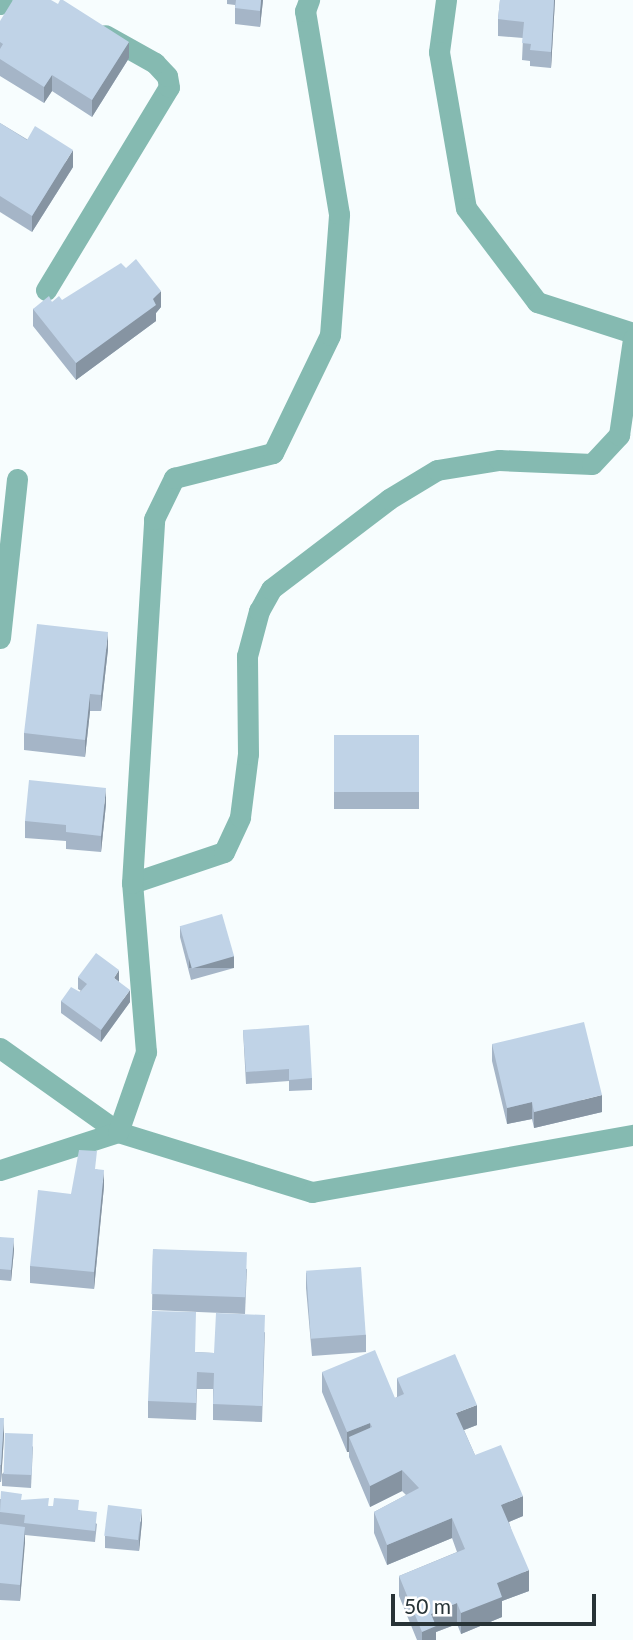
<!DOCTYPE html>
<html>
<head>
<meta charset="utf-8">
<style>
  body { margin:0 }
  #map { position:relative; width:633px; height:1640px; overflow:hidden; background:#f7fdfe; font-family:Lato,sans-serif }
  div>[style] { position:absolute }
  .minor>* { height:21px; margin:-10.5px; padding:0 10.5px; transform-origin:10.5px; border-radius:10.5px; background:#85bab1 }
  .wall>* { inset:0; background:#a5b5c7; transform-origin:0 0 }
  .shaded-wall>* { inset:0; background:#8694a2; transform-origin:0 0 }
  .building>* { inset:0; background:#c0d3e7; transform-origin:0 0 }
  span { translate:-50% -50%; white-space:nowrap; text-align:center; line-height:1.15; -webkit-text-stroke:5px #fff; paint-order:stroke }
  .scale { position:absolute; left:391px; top:1594px; width:205px; height:32px; box-sizing:border-box; border:4px solid #273336; border-top:0; padding-left:9px; font-size:21px; line-height:24px; white-space:nowrap; color:#273336; -webkit-text-stroke:5px #fff; paint-order:stroke }
</style>
</head>
<body>
<div id="map">
  <div class="minor">
    <div style="left:446px;top:0;width:52px;rotate:97.7deg"></div>
    <div style="left:439px;top:52px;width:158px;rotate:80.2deg"></div>
    <div style="left:466px;top:208px;width:118px;rotate:52.9deg"></div>
    <div style="left:537px;top:302px;width:101px;rotate:17.9deg"></div>
    <div style="left:0;top:4px;width:4px;rotate:-63deg"></div>
    <div style="left:46px;top:290px;width:237px;rotate:-58.8deg"></div>
    <div style="left:169px;top:87px;width:11px;rotate:-100deg"></div>
    <div style="left:167px;top:76px;width:18px;rotate:-133deg"></div>
    <div style="left:155px;top:63px;width:57px;rotate:-150.8deg"></div>
    <div style="left:0;top:638px;width:160px;rotate:-83.9deg"></div>
    <div style="left:132px;top:883px;width:97px;rotate:-18.6deg"></div>
    <div style="left:224px;top:852px;width:38px;rotate:-65deg"></div>
    <div style="left:240px;top:817px;width:64px;rotate:-82.8deg"></div>
    <div style="left:248px;top:754px;width:98px;rotate:-90.6deg"></div>
    <div style="left:247px;top:656px;width:47px;rotate:-75.1deg"></div>
    <div style="left:259px;top:611px;width:25px;rotate:-61deg"></div>
    <div style="left:271px;top:589px;width:148px;rotate:-37.3deg"></div>
    <div style="left:389px;top:499px;width:56px;rotate:-31.1deg"></div>
    <div style="left:437px;top:470px;width:63px;rotate:-9.2deg"></div>
    <div style="left:499px;top:460px;width:93px;rotate:2.5deg"></div>
    <div style="left:592px;top:464px;width:40px;rotate:-47deg"></div>
    <div style="left:619px;top:435px;width:97px;rotate:-81.7deg"></div>
    <div style="left:0;top:1048px;width:145px;rotate:35.4deg"></div>
    <div style="left:118px;top:1132px;width:203px;rotate:17.2deg"></div>
    <div style="left:312px;top:1192px;width:326px;rotate:-10.1deg"></div>
    <div style="left:0;top:1170px;width:124px;rotate:-17.9deg"></div>
    <div style="left:118px;top:1132px;width:85px;rotate:-70.7deg"></div>
    <div style="left:146px;top:1052px;width:170px;rotate:-94.7deg"></div>
    <div style="left:132px;top:883px;width:365px;rotate:-86.5deg"></div>
    <div style="left:154px;top:519px;width:46px;rotate:-64deg"></div>
    <div style="left:174px;top:478px;width:102px;rotate:-14.2deg"></div>
    <div style="left:273px;top:453px;width:131px;rotate:-64.2deg"></div>
    <div style="left:330px;top:335px;width:121px;rotate:-85.7deg"></div>
    <div style="left:339px;top:214px;width:206px;rotate:-99.5deg"></div>
    <div style="left:305px;top:11px;width:12px;rotate:-70deg"></div>
  </div>
  <div class="wall">
    <div style="clip-path:polygon(227px 0,263px 0,260px 27px,235px 24px,235px 5px,227px 4px)"></div>
    <div style="clip-path:polygon(500px 0,555px 0,551px 68px,530px 66px,530px 61px,522px 60px,523px 38px,498px 36px,498px 19px)"></div>
    <div style="clip-path:polygon(0 21px,129px 58px,92px 117px,52px 91px,44px 103px,0 76px)"></div>
    <div style="clip-path:polygon(0 123px,73px 167px,32px 232px,0 212px)"></div>
    <div style="clip-path:polygon(62px 300px,161px 307px,156px 313px,156px 321px,76px 380px,33px 326px,33px 309px,52px 302px)"></div>
    <div style="clip-path:polygon(108px 649px,101px 711px,90px 711px,85px 757px,24px 750px,24px 733px)"></div>
    <div style="left:334px;top:735px;width:85px;height:74px"></div>
    <div style="clip-path:polygon(106px 804px,101px 852px,66px 849px,66px 841px,25px 838px,25px 821px)"></div>
    <div style="clip-path:polygon(180px 926px,234px 968px,191px 980px,180px 937px)"></div>
    <div style="clip-path:polygon(78px 977px,130px 1002px,101px 1042px,61px 1013px,61px 1001px,81px 991px,78px 989px)"></div>
    <div style="clip-path:polygon(243px 1030px,312px 1078px,312px 1090px,289px 1091px,289px 1081px,246px 1084px)"></div>
    <div style="clip-path:polygon(492px 1044px,602px 1112px,534px 1128px,532px 1119px,507px 1124px,492px 1061px)"></div>
    <div style="clip-path:polygon(97px 1169px,104px 1186px,94px 1289px,30px 1283px,30px 1266px,71px 1194px)"></div>
    <div style="clip-path:polygon(0 1237px,14px 1250px,11px 1281px,0 1280px)"></div>
    <div style="clip-path:polygon(153px 1249px,247px 1269px,245px 1314px,152px 1310px)"></div>
    <div style="clip-path:polygon(306px 1272px,366px 1335px,366px 1352px,312px 1356px,306px 1288px)"></div>
    <div style="clip-path:polygon(265px 1332px,262px 1422px,213px 1420px,213px 1389px,197px 1389px,196px 1420px,148px 1418px,148px 1401px,196px 1352px,214px 1353px)"></div>
    <div style="clip-path:polygon(322px 1372px,395px 1398px,397px 1397px,397px 1378px,477px 1425px,464px 1430px,475px 1455px,523px 1516px,509px 1522px,529px 1591px,502px 1601px,502px 1617px,461px 1634px,457px 1624px,436px 1632px,436px 1640px,417px 1640px,399px 1596px,399px 1576px,457px 1552px,452px 1538px,387px 1565px,374px 1533px,374px 1512px,406px 1495px,402px 1491px,370px 1507px,349px 1457px,349px 1452px,347px 1452px,322px 1392px)"></div>
    <div style="clip-path:polygon(0 1418px,4px 1435px,1px 1482px,0 1482px)"></div>
    <div style="clip-path:polygon(33px 1446px,31px 1488px,2px 1486px,2px 1474px)"></div>
    <div style="clip-path:polygon(0 1499px,22px 1500px,49px 1506px,79px 1510px,97px 1524px,95px 1542px,25px 1535px,20px 1601px,0 1600px)"></div>
    <div style="clip-path:polygon(142px 1521px,139px 1551px,105px 1548px,105px 1536px)"></div>
  </div>
  <div class="shaded-wall">
    <div style="clip-path:polygon(261px 0,263px 0,260px 27px,260px 11px)"></div>
    <div style="clip-path:polygon(554px 0,555px 0,551px 68px,551px 52px)"></div>
    <div style="clip-path:polygon(129px 42px,129px 58px,92px 117px,92px 100px)"></div>
    <div style="clip-path:polygon(52px 75px,52px 91px,44px 103px,44px 87px)"></div>
    <div style="clip-path:polygon(73px 150px,73px 167px,32px 232px,32px 216px)"></div>
    <div style="clip-path:polygon(161px 291px,161px 307px,156px 313px,156px 321px,76px 380px,76px 363px)"></div>
    <div style="clip-path:polygon(108px 632px,108px 649px,101px 711px,101px 695px)"></div>
    <div style="clip-path:polygon(90px 694px,90px 711px,85px 757px,85px 740px)"></div>
    <div style="clip-path:polygon(106px 788px,106px 804px,101px 852px,101px 836px)"></div>
    <div style="left:234px;top:956px;width:12px;height:45px;rotate:90deg"></div>
    <div style="clip-path:polygon(119px 970px,119px 982px,114px 978px)"></div>
    <div style="clip-path:polygon(130px 990px,130px 1002px,101px 1042px,101px 1030px)"></div>
    <div style="clip-path:polygon(602px 1095px,602px 1112px,534px 1128px,534px 1112px)"></div>
    <div style="clip-path:polygon(532px 1102px,532px 1119px,507px 1124px,507px 1108px)"></div>
    <div style="clip-path:polygon(104px 1170px,104px 1186px,94px 1289px,94px 1272px)"></div>
    <div style="clip-path:polygon(14px 1238px,14px 1250px,11px 1281px,11px 1270px)"></div>
    <div style="clip-path:polygon(477px 1405px,477px 1425px,456px 1433px,456px 1413px)"></div>
    <div style="clip-path:polygon(4px 1418px,4px 1435px,1px 1482px,1px 1465px)"></div>
    <div style="clip-path:polygon(370px 1423px,370px 1443px,349px 1437px,349px 1452px,347px 1452px,347px 1432px)"></div>
    <div style="clip-path:polygon(402px 1470px,402px 1491px,370px 1507px,370px 1486px)"></div>
    <div style="clip-path:polygon(523px 1496px,523px 1516px,501px 1525px,501px 1505px)"></div>
    <div style="clip-path:polygon(142px 1509px,142px 1521px,139px 1551px,139px 1540px)"></div>
    <div style="clip-path:polygon(452px 1518px,452px 1538px,387px 1565px,387px 1545px)"></div>
    <div style="clip-path:polygon(25px 1527px,25px 1543px,20px 1601px,20px 1585px)"></div>
    <div style="clip-path:polygon(529px 1570px,529px 1591px,502px 1601px,502px 1617px,461px 1634px,461px 1613px,497px 1583px)"></div>
    <div style="clip-path:polygon(457px 1603px,457px 1624px,436px 1632px,436px 1640px,422px 1640px,422px 1632px,431px 1614px)"></div>
  </div>
  <div class="building">
    <div style="clip-path:polygon(13px 0,51px 0,58px 4px,60px 0,63px 0,129px 42px,92px 100px,52px 75px,44px 87px,0 59px,0 49px,3px 44px,0 42px,0 21px)"></div>
    <div style="clip-path:polygon(236px 0,261px 0,260px 11px,235px 8px)"></div>
    <div style="clip-path:polygon(500px 0,554px 0,551px 52px,530px 50px,531px 44px,522px 43px,524px 22px,498px 19px)"></div>
    <div style="clip-path:polygon(0 123px,27px 140px,35px 126px,73px 150px,32px 216px,0 196px)"></div>
    <div style="clip-path:polygon(136px 259px,161px 291px,153px 299px,156px 305px,76px 363px,33px 309px,49px 296px,52px 302px,59px 296px,62px 300px,121px 263px,126px 268px)"></div>
    <div style="clip-path:polygon(37px 624px,108px 632px,101px 695px,90px 694px,85px 740px,24px 733px)"></div>
    <div style="left:334px;top:735px;width:85px;height:57px"></div>
    <div style="clip-path:polygon(29px 780px,106px 788px,101px 836px,66px 832px,66px 825px,25px 821px)"></div>
    <div style="left:222px;top:914px;width:44px;height:44px;rotate:74deg"></div>
    <div style="clip-path:polygon(96px 953px,119px 970px,114px 978px,130px 990px,101px 1030px,61px 1001px,71px 987px,80px 992px,87px 984px,78px 977px)"></div>
    <div style="clip-path:polygon(584px 1022px,602px 1095px,534px 1112px,532px 1102px,507px 1108px,492px 1044px)"></div>
    <div style="clip-path:polygon(309px 1025px,312px 1078px,289px 1080px,289px 1069px,246px 1072px,243px 1030px)"></div>
    <div style="clip-path:polygon(79px 1150px,97px 1151px,95px 1169px,104px 1170px,94px 1272px,30px 1266px,38px 1190px,71px 1194px)"></div>
    <div style="clip-path:polygon(0 1237px,14px 1238px,11px 1270px,0 1269px)"></div>
    <div style="left:153px;top:1249px;width:94px;height:45px;rotate:2deg"></div>
    <div style="left:361px;top:1267px;width:68px;height:55px;rotate:86deg"></div>
    <div style="clip-path:polygon(152px 1311px,196px 1312px,195px 1352px,214px 1353px,216px 1313px,265px 1315px,262px 1406px,213px 1404px,214px 1373px,197px 1372px,196px 1403px,148px 1401px)"></div>
    <div style="clip-path:polygon(375px 1350px,395px 1398px,404px 1394px,397px 1378px,455px 1354px,477px 1405px,456px 1413px,475px 1455px,501px 1445px,523px 1496px,501px 1505px,529px 1570px,497px 1583px,502px 1597px,461px 1613px,457px 1603px,431px 1614px,436px 1626px,422px 1632px,399px 1576px,465px 1549px,452px 1518px,387px 1545px,374px 1512px,419px 1488px,402px 1470px,370px 1486px,349px 1437px,372px 1427px,370px 1423px,347px 1432px,322px 1372px)"></div>
    <div style="clip-path:polygon(0 1418px,4px 1418px,1px 1465px,0 1465px)"></div>
    <div style="left:5px;top:1433px;width:28px;height:41px;rotate:2deg"></div>
    <div style="clip-path:polygon(1px 1491px,22px 1494px,21px 1500px,49px 1498px,48px 1506px,53px 1506px,54px 1498px,79px 1500px,78px 1510px,97px 1512px,95px 1531px,24px 1523px,25px 1515px,0 1512px)"></div>
    <div style="left:108px;top:1505px;width:34px;height:31px;rotate:7deg"></div>
    <div style="clip-path:polygon(0 1524px,25px 1527px,20px 1585px,0 1583px)"></div>
  </div>
  <div class="scale">50 m</div>
</div>
</body>
</html>
